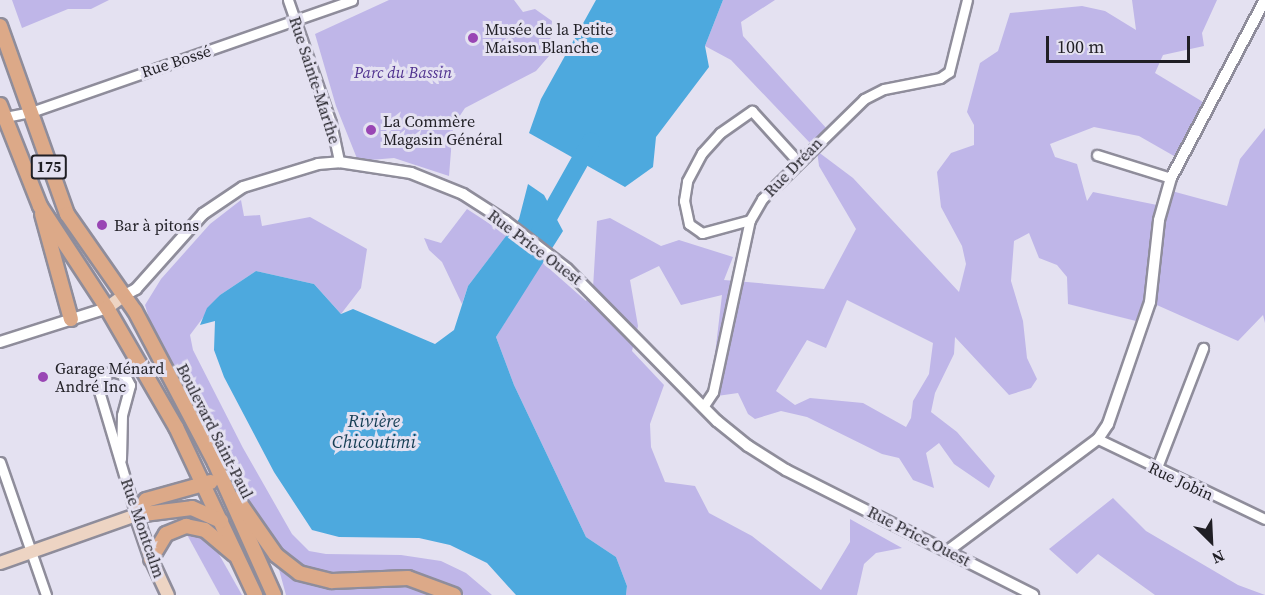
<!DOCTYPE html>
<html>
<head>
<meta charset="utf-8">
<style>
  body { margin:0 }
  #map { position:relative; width:1265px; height:595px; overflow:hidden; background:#e4e1f1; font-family:"Source Serif 4",serif }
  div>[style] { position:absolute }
  .green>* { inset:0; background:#bfb6e8 }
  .water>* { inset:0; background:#4da9de }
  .river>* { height:18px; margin:-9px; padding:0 9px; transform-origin:9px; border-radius:9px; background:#4da9de }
  .roads { filter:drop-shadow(2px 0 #8f8d9b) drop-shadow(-2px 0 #8f8d9b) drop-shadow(0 2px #8f8d9b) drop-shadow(0 -2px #8f8d9b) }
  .minor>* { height:9px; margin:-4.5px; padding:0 4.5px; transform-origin:4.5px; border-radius:4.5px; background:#fff }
  .tertiary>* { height:10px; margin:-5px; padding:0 5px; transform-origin:5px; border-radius:5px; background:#fff }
  .secondary>* { height:12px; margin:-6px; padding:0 6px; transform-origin:6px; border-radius:6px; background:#edd4c3 }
  .primary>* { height:14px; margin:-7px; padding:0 7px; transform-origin:7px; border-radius:7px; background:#dca988 }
  .dots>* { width:16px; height:16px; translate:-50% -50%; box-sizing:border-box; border:3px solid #e4e1f1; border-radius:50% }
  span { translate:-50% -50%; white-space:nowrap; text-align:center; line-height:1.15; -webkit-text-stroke:6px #e4e1f1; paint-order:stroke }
  .shield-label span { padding:2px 4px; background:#e4e1f1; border:2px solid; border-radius:4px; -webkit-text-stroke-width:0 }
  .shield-label { font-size:15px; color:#201f25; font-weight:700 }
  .poi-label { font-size:16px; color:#201f25 }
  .left { translate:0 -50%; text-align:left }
  .street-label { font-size:16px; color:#201f25 }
  .park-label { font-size:16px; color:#50328f; font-style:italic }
  .water-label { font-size:18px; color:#153d53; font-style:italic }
  .north { position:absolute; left:1181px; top:511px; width:60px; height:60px; -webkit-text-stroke:4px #e4e1f1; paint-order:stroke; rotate:156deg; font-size:16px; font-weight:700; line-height:24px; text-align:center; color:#201f25 }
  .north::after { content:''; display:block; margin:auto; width:21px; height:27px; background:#201f25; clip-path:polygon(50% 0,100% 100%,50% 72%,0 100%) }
  .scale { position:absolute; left:1046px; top:36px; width:144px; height:27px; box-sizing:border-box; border:3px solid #201f25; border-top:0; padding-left:8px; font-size:18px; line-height:21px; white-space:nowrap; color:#201f25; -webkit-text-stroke:4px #e4e1f1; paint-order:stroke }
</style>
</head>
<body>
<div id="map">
  <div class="green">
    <div style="clip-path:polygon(12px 0,109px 0,91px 9px,68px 9px,22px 28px)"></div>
    <div style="clip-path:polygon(389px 0,514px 0,523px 12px,535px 9px,552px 21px,549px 56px,536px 71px,465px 108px,453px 126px,449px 176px,394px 158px,358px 161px,336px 106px,315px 34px)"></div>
    <div style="clip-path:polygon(723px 0,775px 0,741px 22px,743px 36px,827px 129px,811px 144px,731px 60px,705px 46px)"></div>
    <div style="clip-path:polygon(evenodd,1132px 0,1217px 0,1202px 33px,1204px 46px,1163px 55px,1155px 73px,1208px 105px,1181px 160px,1139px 136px,1094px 127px,1050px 144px,1055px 157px,1077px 164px,1087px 201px,1093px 192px,1162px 206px,1168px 190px,1227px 206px,1240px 159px,1265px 128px,1265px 323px,1263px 315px,1238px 341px,1150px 302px,1144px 323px,1068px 304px,1067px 277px,1057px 265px,1039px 258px,1029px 233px,1014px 241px,1011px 281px,1023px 321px,1027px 358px,1037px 379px,1031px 388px,1009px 395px,955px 337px,954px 354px,935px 393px,931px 412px,957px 432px,995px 476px,989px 488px,954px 464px,939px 443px,926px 453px,934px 488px,913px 480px,899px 458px,882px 454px,807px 417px,781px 411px,755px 419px,748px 414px,738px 393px,710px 397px,722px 295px,681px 305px,659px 266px,630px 280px,638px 326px,632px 351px,664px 385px,650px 424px,651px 447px,665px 482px,695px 486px,709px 513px,752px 536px,821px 590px,850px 542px,850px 519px,902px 548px,876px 553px,864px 564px,857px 595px,626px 595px,627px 586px,616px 557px,586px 537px,514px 385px,496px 337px,517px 302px,535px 256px,586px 301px,593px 288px,597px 221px,610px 218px,661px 246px,679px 240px,733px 257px,724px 280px,824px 289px,856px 229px,819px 166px,817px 151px,853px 178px,959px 292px,966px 264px,962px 246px,941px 207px,937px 172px,951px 153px,974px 145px,974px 125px,967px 112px,980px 63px,998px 51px,1010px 13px,1082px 6px,1105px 11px,1136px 30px,1132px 0,847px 300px,933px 343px,929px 374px,913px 401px,911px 418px,906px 427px,863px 403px,810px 398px,795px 405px,776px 391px,807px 340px,826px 348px,847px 300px)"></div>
    <div style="clip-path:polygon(241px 200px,244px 216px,260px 215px,262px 226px,310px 217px,367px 249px,361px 288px,341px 314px,314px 284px,256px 271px,220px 295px,190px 335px,193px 350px,243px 448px,292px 534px,309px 551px,326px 554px,401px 555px,441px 561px,466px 573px,492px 595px,464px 595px,434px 579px,409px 574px,326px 576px,292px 563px,270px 537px,152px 328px,145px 305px,161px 279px,210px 224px)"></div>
    <div style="clip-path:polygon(467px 209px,507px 235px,468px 286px,462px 304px,442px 262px,429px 250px,424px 238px,441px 243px)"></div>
    <div style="clip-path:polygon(1113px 498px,1146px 531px,1238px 585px,1265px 595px,1155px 595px,1098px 554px,1077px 574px,1049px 549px)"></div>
    <div style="clip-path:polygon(185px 531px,198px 532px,212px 542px,242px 595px,220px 595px)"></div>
    <div style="clip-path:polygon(278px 566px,314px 584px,408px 584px,444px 595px,286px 595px)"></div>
  </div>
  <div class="water">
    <div style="clip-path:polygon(596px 0,723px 0,705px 46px,709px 67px,656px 137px,653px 167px,625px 187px,529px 133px,541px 99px)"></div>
    <div style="clip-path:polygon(528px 184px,544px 195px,563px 231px,496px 337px,514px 385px,586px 537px,616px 557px,627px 586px,626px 595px,516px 595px,487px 563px,450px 545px,419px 538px,339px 537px,312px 530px,274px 472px,224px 377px,214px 350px,215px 321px,200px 325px,207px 308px,220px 295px,256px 271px,314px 284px,341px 314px,353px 309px,435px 344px,454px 330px,468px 286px,519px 219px)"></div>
  </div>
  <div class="river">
    <div style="left:540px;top:232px;width:104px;rotate:-60.7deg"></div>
  </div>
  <div class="roads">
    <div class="minor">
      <div style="left:288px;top:0;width:130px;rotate:70.7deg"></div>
      <div style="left:331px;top:123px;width:40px;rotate:78deg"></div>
      <div style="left:0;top:118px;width:32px;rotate:-11deg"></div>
      <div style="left:31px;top:112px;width:340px;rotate:-19.2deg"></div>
      <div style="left:1097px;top:155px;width:77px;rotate:17.3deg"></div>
      <div style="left:750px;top:220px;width:50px;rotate:164.8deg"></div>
      <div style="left:702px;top:233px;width:16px;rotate:-145deg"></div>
      <div style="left:689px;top:224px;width:24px;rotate:-102deg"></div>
      <div style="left:684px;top:201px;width:20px;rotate:-81deg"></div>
      <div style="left:687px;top:181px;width:32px;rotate:-62deg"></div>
      <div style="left:702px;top:153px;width:27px;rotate:-48deg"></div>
      <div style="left:720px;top:133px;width:39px;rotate:-35deg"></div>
      <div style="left:752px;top:111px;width:61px;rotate:47.7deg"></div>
      <div style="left:703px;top:407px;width:18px;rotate:-56deg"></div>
      <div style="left:713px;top:392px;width:176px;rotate:-77.9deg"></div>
      <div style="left:750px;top:220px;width:24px;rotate:-60deg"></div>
      <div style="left:762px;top:199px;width:143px;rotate:-44.4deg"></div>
      <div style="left:864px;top:99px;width:22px;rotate:-27deg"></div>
      <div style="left:884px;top:89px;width:57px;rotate:-11.1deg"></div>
      <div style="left:940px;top:78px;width:11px;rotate:-34deg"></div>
      <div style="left:949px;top:72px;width:74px;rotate:-76deg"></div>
      <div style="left:1098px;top:439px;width:185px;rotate:25.6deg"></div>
      <div style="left:121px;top:459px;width:44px;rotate:-88.7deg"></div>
      <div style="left:122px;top:415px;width:31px;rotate:-75deg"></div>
      <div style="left:130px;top:385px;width:11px;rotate:-117deg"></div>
      <div style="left:125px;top:375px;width:14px;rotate:-163deg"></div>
      <div style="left:112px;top:371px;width:13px;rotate:151deg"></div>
      <div style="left:101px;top:377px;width:14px;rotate:98deg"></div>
      <div style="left:99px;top:391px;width:129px;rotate:73.4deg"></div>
      <div style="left:0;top:462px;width:141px;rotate:70.9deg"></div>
      <div style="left:1156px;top:470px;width:131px;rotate:-68.9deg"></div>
    </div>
    <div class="tertiary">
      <div style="left:123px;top:296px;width:15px;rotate:-28deg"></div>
      <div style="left:136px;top:289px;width:101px;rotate:-48.2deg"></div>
      <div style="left:203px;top:214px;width:48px;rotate:-34deg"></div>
      <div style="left:243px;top:187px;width:78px;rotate:-17deg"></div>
      <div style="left:318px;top:164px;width:21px;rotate:-5deg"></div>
      <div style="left:339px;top:162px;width:73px;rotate:8.7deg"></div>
      <div style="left:411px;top:173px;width:56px;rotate:22deg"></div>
      <div style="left:463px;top:194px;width:50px;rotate:32.7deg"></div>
      <div style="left:505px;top:221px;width:78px;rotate:37.7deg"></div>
      <div style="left:567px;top:269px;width:214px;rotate:45.4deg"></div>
      <div style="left:717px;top:421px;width:40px;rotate:39deg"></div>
      <div style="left:748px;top:446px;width:45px;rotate:32.3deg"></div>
      <div style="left:786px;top:470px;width:277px;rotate:26.8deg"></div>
      <div style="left:0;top:342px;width:112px;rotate:-17.6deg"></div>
      <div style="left:949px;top:550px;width:186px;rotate:-36.7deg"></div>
      <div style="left:1098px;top:439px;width:18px;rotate:-56deg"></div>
      <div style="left:1108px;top:424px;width:129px;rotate:-71deg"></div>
      <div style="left:1150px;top:302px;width:82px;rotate:-83.7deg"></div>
      <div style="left:1159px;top:220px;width:44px;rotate:-74.1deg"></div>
      <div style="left:1171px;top:178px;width:201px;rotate:-62.2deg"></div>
    </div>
    <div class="secondary">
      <div style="left:107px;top:308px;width:20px;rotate:-37deg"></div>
      <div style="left:0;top:563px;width:144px;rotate:-19.4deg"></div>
      <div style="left:136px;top:515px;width:46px;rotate:71.2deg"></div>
      <div style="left:151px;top:559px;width:40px;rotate:65deg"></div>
    </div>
    <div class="primary">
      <div style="left:0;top:26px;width:200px;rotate:70.4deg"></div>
      <div style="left:67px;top:214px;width:118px;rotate:55deg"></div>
      <div style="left:135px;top:311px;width:172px;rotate:62.2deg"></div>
      <div style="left:215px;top:463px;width:145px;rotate:65.9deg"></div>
      <div style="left:0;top:105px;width:109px;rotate:68.4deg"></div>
      <div style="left:40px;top:206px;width:122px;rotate:56.7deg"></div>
      <div style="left:107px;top:308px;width:138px;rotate:59.9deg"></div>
      <div style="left:176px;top:427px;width:186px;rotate:64.8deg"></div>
      <div style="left:42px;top:214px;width:109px;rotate:74.6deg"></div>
      <div style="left:237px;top:499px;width:68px;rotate:55.1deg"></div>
      <div style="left:276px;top:555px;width:29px;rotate:38deg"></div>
      <div style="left:299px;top:573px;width:34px;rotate:14deg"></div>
      <div style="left:332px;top:581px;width:76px;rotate:-2.3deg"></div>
      <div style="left:408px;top:578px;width:49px;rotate:20.3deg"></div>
      <div style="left:136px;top:515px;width:18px;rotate:-56deg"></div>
      <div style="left:146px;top:500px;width:67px;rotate:-15.5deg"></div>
      <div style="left:136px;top:515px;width:56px;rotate:-7.1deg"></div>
      <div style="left:192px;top:508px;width:32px;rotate:24deg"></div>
      <div style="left:151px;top:559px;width:29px;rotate:-59deg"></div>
      <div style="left:166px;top:534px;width:22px;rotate:-22deg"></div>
      <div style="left:186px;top:526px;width:19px;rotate:12deg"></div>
      <div style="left:205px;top:530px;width:38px;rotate:40deg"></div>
    </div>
  </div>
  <div class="dots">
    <div style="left:473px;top:38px;background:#9946b4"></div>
    <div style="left:371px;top:130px;background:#9946b4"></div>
    <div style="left:102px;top:225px;background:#9946b4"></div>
    <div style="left:43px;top:377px;background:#9946b4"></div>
  </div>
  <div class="shield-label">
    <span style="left:49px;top:167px">175</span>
  </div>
  <div class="poi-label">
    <span class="left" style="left:485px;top:38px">Musée de la Petite<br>Maison Blanche</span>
    <span class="left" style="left:383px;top:130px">La Commère<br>Magasin Général</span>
    <span class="left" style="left:114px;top:225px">Bar à pitons</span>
    <span class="left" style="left:55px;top:377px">Garage Ménard<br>André Inc</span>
  </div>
  <div class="street-label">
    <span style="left:176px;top:61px;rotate:-18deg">Rue Bossé</span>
    <span style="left:315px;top:80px;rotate:72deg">Rue Sainte-Marthe</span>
    <span style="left:793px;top:167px;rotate:-46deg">Rue Dréan</span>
    <span style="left:535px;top:247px;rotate:37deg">Rue Price Ouest</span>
    <span style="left:215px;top:431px;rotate:63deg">Boulevard Saint-Paul</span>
    <span style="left:1181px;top:481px;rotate:25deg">Rue Jobin</span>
    <span style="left:143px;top:528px;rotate:71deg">Rue Montcalm</span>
    <span style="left:919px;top:536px;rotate:27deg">Rue Price Ouest</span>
  </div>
  <div class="park-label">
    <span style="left:403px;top:72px">Parc du Bassin</span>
  </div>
  <div class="water-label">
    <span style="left:374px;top:432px">Rivière<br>Chicoutimi</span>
  </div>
  <div class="north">N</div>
  <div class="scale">100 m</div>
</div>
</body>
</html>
